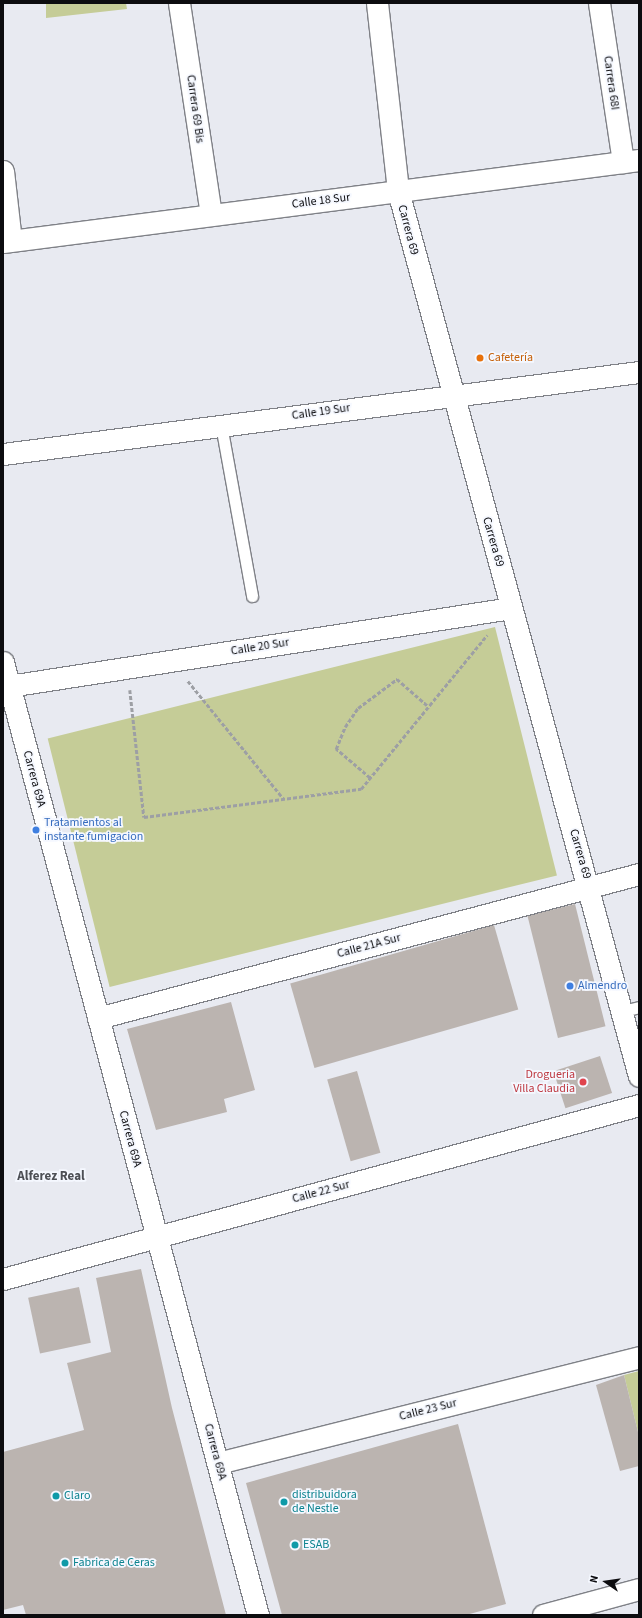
<!DOCTYPE html>
<html>
<head>
<meta charset="utf-8">
<style>
  body { margin:0 }
  #map { position:relative; width:642px; height:1618px; overflow:hidden; background:#e8eaf1; font-family:"Source Sans 3",sans-serif }
  div>[style] { position:absolute }
  .green>* { inset:0; background:#c5cc97; transform-origin:0 0 }
  .building>* { inset:0; background:#bbb4b0; transform-origin:0 0 }
  .path>* { height:2.5px; margin-top:-1.25px; transform-origin:0; background:repeating-linear-gradient(90deg,#9d9fa4 0 4px,transparent 0 6px) }
  .roads { filter:drop-shadow(1px 0 #7f8187) drop-shadow(-1px 0 #7f8187) drop-shadow(0 1px #7f8187) drop-shadow(0 -1px #7f8187) }
  .service>* { height:11px; margin:-5.5px; padding:0 5.5px; transform-origin:5.5px; border-radius:5.5px; background:#fff }
  .minor>* { height:21px; margin:-10.5px; padding:0 10.5px; transform-origin:10.5px; border-radius:10.5px; background:#fff }
  .dots>* { width:11px; height:11px; translate:-50% -50%; box-sizing:border-box; border:2px solid #f5f8ff; border-radius:50% }
  span { translate:-50% -50%; white-space:nowrap; text-align:center; line-height:1.15; -webkit-text-stroke:3.5px #f5f8ff; paint-order:stroke }
  .street-label { font-size:12px; color:#0c0c0f }
  .food-label { font-size:12px; color:#c56008 }
  .left { translate:0 -50%; text-align:left }
  .shop-label { font-size:12px; color:#366cbe }
  .health-label { font-size:12px; color:#be3a42 }
  .right { translate:-100% -50%; text-align:right }
  .culture-label { font-size:12px; color:#0d838f }
  .neighbourhood-label { font-size:13px; color:#4d4f55; font-weight:700 }
  .frame { position:absolute; inset:0; border:4px solid #0c0c0f; pointer-events:none }
  .north { position:absolute; left:586px; top:1562px; width:40px; height:40px; -webkit-text-stroke:3px #f5f8ff; paint-order:stroke; rotate:283deg; font-size:11px; font-weight:700; line-height:16px; text-align:center; color:#0c0c0f }
  .north::after { content:''; display:block; margin:auto; width:14px; height:18px; background:#0c0c0f; clip-path:polygon(50% 0,100% 100%,50% 72%,0 100%) }
</style>
</head>
<body>
<div id="map">
  <div class="green">
    <div style="clip-path:polygon(46px 3px,126px 3px,127px 9px,46px 18px)"></div>
    <div style="left:495px;top:627px;width:256px;height:461px;rotate:76deg"></div>
    <div style="clip-path:polygon(639px 1371px,639px 1436px,624px 1375px)"></div>
  </div>
  <div class="building">
    <div style="left:575px;top:904px;width:126px;height:49px;rotate:76deg"></div>
    <div style="left:494px;top:925px;width:88px;height:212px;rotate:74deg"></div>
    <div style="clip-path:polygon(231px 1002px,255px 1090px,224px 1099px,227px 1112px,156px 1130px,127px 1029px)"></div>
    <div style="left:600px;top:1056px;width:39px;height:49px;rotate:72deg"></div>
    <div style="left:357px;top:1071px;width:85px;height:31px;rotate:74deg"></div>
    <div style="clip-path:polygon(141px 1269px,172px 1408px,226px 1615px,26px 1615px,23px 1605px,3px 1610px,3px 1452px,84px 1430px,67px 1363px,111px 1352px,96px 1278px)"></div>
    <div style="left:79px;top:1287px;width:57px;height:52px;rotate:78deg"></div>
    <div style="clip-path:polygon(624px 1375px,639px 1436px,639px 1466px,620px 1471px,596px 1385px)"></div>
    <div style="clip-path:polygon(458px 1424px,506px 1604px,466px 1615px,282px 1615px,246px 1483px)"></div>
  </div>
  <div class="path">
    <div style="left:188px;top:681px;width:151px;rotate:50.9deg"></div>
    <div style="left:130px;top:690px;width:128px;rotate:83.7deg"></div>
    <div style="left:144px;top:817px;width:219px;rotate:-7.4deg"></div>
    <div style="left:361px;top:789px;width:199px;rotate:-50.7deg"></div>
    <div style="left:370px;top:778px;width:45px;rotate:-139.5deg"></div>
    <div style="left:336px;top:749px;width:24px;rotate:-68deg"></div>
    <div style="left:345px;top:727px;width:23px;rotate:-56deg"></div>
    <div style="left:358px;top:708px;width:49px;rotate:-36.6deg"></div>
    <div style="left:397px;top:679px;width:41px;rotate:41.1deg"></div>
  </div>
  <div class="roads">
    <div class="service">
      <div style="left:221px;top:425px;width:174px;rotate:79.7deg"></div>
      <div style="left:623px;top:1011px;width:16px;rotate:-14deg"></div>
    </div>
    <div class="minor">
      <div style="left:179px;top:3px;width:214px;rotate:81.4deg"></div>
      <div style="left:377px;top:3px;width:189px;rotate:83.6deg"></div>
      <div style="left:398px;top:191px;width:917px;rotate:74.77deg"></div>
      <div style="left:599px;top:3px;width:161px;rotate:81.4deg"></div>
      <div style="left:3px;top:171px;width:70px;rotate:83.5deg"></div>
      <div style="left:3px;top:242px;width:641px;rotate:-7.35deg"></div>
      <div style="left:3px;top:454px;width:641px;rotate:-7.35deg"></div>
      <div style="left:3px;top:662px;width:987px;rotate:75.02deg"></div>
      <div style="left:9px;top:686px;width:508px;rotate:-8.83deg"></div>
      <div style="left:98px;top:1018px;width:560px;rotate:-14.91deg"></div>
      <div style="left:3px;top:1279px;width:659px;rotate:-15.3deg"></div>
      <div style="left:218px;top:1463px;width:434px;rotate:-14.1deg"></div>
      <div style="left:543px;top:1615px;width:99px;rotate:-15.2deg"></div>
    </div>
  </div>
  <div class="dots">
    <div style="left:480px;top:358px;background:#e8710a"></div>
    <div style="left:36px;top:830px;background:#3f7fe0"></div>
    <div style="left:570px;top:986px;background:#3f7fe0"></div>
    <div style="left:583px;top:1082px;background:#e0444e"></div>
    <div style="left:56px;top:1496px;background:#0f9aa8"></div>
    <div style="left:284px;top:1502px;background:#0f9aa8"></div>
    <div style="left:295px;top:1545px;background:#0f9aa8"></div>
    <div style="left:65px;top:1563px;background:#0f9aa8"></div>
  </div>
  <div class="street-label">
    <span style="left:611px;top:83px;rotate:82deg">Carrera 68I</span>
    <span style="left:195px;top:109px;rotate:82deg">Carrera 69 Bis</span>
    <span style="left:321px;top:201px;rotate:-7deg">Calle 18 Sur</span>
    <span style="left:408px;top:230px;rotate:75deg">Carrera 69</span>
    <span style="left:321px;top:412px;rotate:-8deg">Calle 19 Sur</span>
    <span style="left:493px;top:542px;rotate:74deg">Carrera 69</span>
    <span style="left:260px;top:647px;rotate:-9deg">Calle 20 Sur</span>
    <span style="left:34px;top:779px;rotate:75deg">Carrera 69A</span>
    <span style="left:580px;top:854px;rotate:74deg">Carrera 69</span>
    <span style="left:369px;top:946px;rotate:-15deg">Calle 21A Sur</span>
    <span style="left:130px;top:1139px;rotate:75deg">Carrera 69A</span>
    <span style="left:321px;top:1192px;rotate:-15deg">Calle 22 Sur</span>
    <span style="left:428px;top:1410px;rotate:-14deg">Calle 23 Sur</span>
    <span style="left:215px;top:1452px;rotate:75deg">Carrera 69A</span>
  </div>
  <div class="food-label">
    <span class="left" style="left:488px;top:358px">Cafetería</span>
  </div>
  <div class="shop-label">
    <span class="left" style="left:44px;top:830px">Tratamientos al<br>instante fumigacion</span>
    <span class="left" style="left:578px;top:986px">Almendro</span>
  </div>
  <div class="health-label">
    <span class="right" style="left:575px;top:1082px">Drogueria<br>Villa Claudia</span>
  </div>
  <div class="culture-label">
    <span class="left" style="left:292px;top:1502px">distribuidora<br>de Nestle</span>
    <span class="left" style="left:64px;top:1496px">Claro</span>
    <span class="left" style="left:303px;top:1545px">ESAB</span>
    <span class="left" style="left:73px;top:1563px">Fabrica de Ceras</span>
  </div>
  <div class="neighbourhood-label">
    <span style="left:51px;top:1176px">Alferez Real</span>
  </div>
  <div class="frame"></div>
  <div class="north">N</div>
</div>
</body>
</html>
